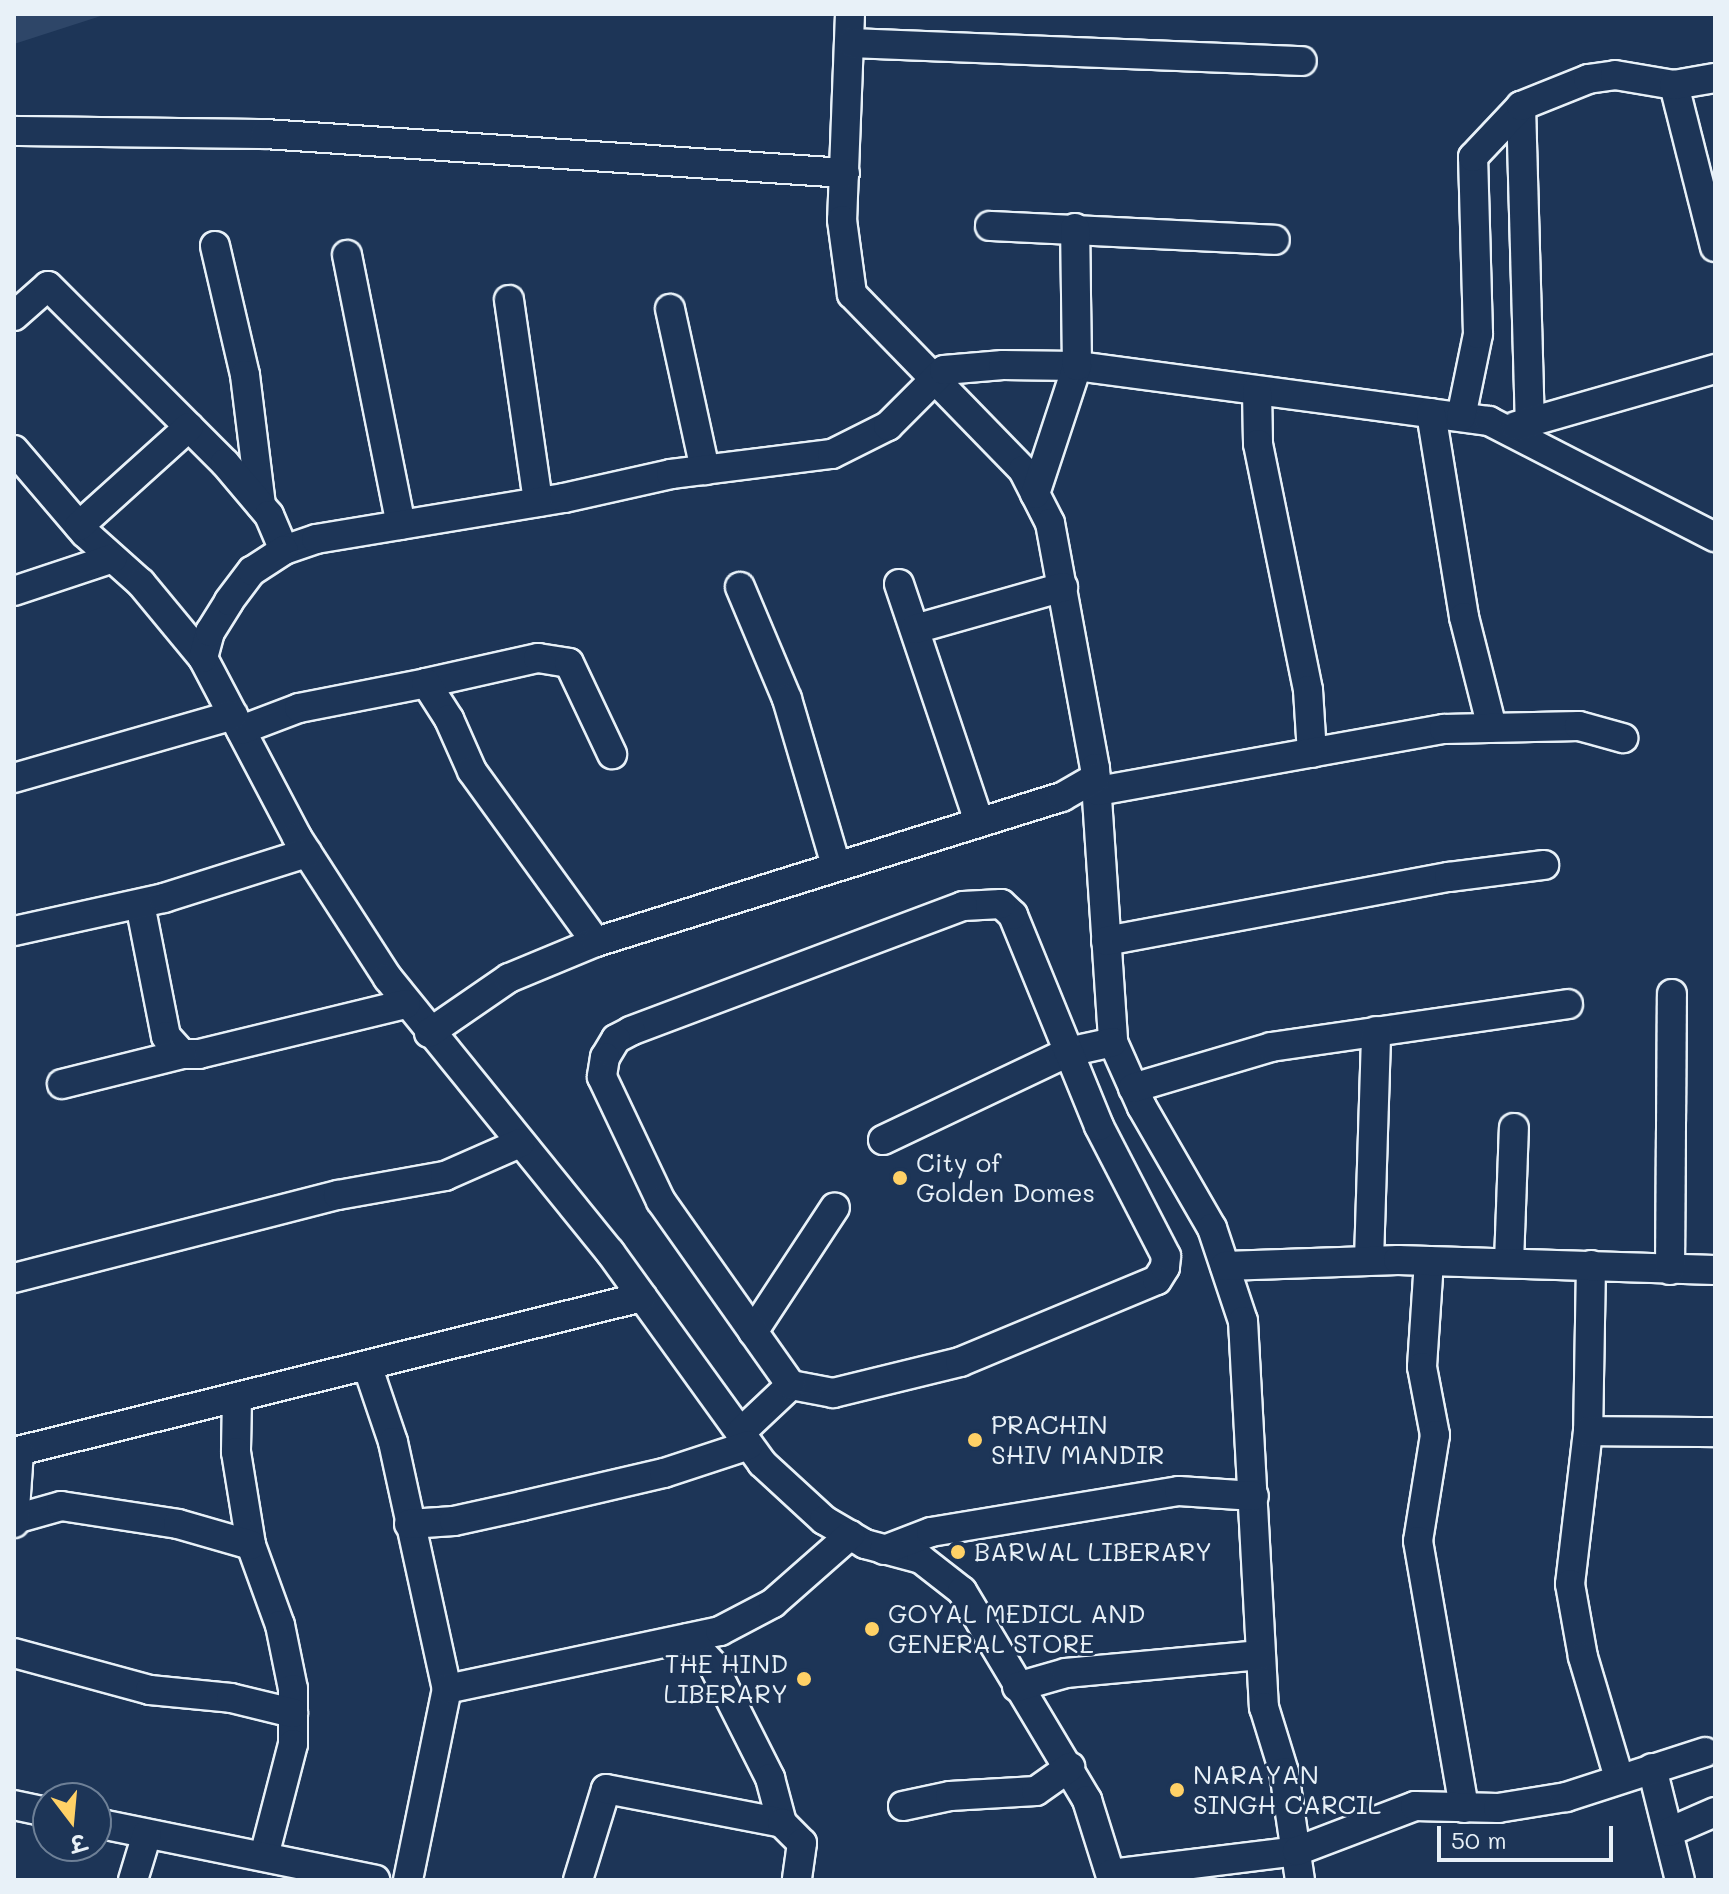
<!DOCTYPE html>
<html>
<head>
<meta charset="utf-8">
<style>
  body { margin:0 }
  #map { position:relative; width:1729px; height:1894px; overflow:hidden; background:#1d3557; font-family:Mali,"Playpen Sans Deva",sans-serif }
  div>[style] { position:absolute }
  .built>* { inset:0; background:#2e4668 }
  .roads { filter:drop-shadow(2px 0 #e8f1f8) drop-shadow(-2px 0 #e8f1f8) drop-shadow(0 2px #e8f1f8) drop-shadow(0 -2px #e8f1f8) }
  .minor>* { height:28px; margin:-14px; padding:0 14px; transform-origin:14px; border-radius:14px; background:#1d3557 }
  .dots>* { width:22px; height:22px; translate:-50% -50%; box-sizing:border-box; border:4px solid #1d3557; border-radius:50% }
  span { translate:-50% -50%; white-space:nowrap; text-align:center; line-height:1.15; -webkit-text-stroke:6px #1d3557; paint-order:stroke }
  .poi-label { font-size:26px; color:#e8f1f8 }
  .left { translate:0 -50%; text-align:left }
  .right { translate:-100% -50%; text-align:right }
  .frame { position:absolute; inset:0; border:16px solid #e8f1f8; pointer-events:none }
  .north { position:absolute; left:32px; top:1782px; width:80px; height:80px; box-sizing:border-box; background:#1d3557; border:2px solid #6e8097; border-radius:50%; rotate:164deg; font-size:22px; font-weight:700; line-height:32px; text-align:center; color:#e8f1f8 }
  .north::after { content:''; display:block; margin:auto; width:28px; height:36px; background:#ffd166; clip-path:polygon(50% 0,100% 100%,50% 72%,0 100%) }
  .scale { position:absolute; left:1437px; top:1826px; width:176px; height:36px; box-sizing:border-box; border:4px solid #e8f1f8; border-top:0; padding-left:10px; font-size:24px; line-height:28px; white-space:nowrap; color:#e8f1f8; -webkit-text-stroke:6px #1d3557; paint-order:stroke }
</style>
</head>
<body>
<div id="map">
  <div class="built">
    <div style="clip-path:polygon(14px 14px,107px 14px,14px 44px)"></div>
  </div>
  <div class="roads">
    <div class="minor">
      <div style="left:850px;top:14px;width:206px;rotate:92.2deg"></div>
      <div style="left:842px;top:220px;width:75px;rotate:82.3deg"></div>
      <div style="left:852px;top:294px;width:245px;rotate:45.8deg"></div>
      <div style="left:1023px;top:470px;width:59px;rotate:63deg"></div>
      <div style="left:1050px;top:523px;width:249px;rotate:79.6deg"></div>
      <div style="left:1095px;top:768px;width:275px;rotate:86.2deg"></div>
      <div style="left:1113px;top:1042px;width:71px;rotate:66deg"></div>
      <div style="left:1142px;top:1107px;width:140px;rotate:60deg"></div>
      <div style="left:1212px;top:1228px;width:98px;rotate:71.6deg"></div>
      <div style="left:1243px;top:1321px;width:387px;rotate:86.9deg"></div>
      <div style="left:1264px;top:1707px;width:68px;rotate:72.9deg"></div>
      <div style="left:1284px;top:1772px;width:109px;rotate:81.6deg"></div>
      <div style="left:852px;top:43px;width:450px;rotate:2.3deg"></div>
      <div style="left:1674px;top:85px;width:167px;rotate:75.8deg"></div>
      <div style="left:1521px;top:106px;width:315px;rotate:88.4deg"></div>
      <div style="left:14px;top:131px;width:251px;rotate:0.7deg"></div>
      <div style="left:265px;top:134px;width:581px;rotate:3.85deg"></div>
      <div style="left:990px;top:226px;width:285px;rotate:2.8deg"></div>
      <div style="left:215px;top:246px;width:132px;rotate:76.9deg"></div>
      <div style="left:245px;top:375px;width:131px;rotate:83deg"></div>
      <div style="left:347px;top:255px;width:275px;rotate:78.7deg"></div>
      <div style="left:509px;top:300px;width:204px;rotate:81.8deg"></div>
      <div style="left:670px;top:309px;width:165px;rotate:77.7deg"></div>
      <div style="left:14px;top:316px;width:45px;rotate:-41.4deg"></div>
      <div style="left:48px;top:286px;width:250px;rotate:45deg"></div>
      <div style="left:225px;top:463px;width:68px;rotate:49.8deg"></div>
      <div style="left:269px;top:515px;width:38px;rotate:67deg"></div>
      <div style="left:284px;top:550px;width:34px;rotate:-19deg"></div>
      <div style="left:316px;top:539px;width:251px;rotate:-9.4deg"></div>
      <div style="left:564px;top:498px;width:110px;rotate:-12.6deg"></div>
      <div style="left:671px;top:474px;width:162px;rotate:-7.1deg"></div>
      <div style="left:832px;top:454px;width:63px;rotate:-26.6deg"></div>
      <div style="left:888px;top:426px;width:79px;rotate:-45deg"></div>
      <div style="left:944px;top:370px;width:59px;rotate:-4.8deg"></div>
      <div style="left:1003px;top:365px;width:74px;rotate:0.8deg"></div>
      <div style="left:1077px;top:366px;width:416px;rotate:7.6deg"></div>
      <div style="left:1489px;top:421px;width:254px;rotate:27.2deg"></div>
      <div style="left:1257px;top:391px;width:53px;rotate:88.9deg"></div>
      <div style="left:1258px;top:444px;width:251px;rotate:78.5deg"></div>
      <div style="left:1308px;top:690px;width:63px;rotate:86.4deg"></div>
      <div style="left:1431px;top:413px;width:207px;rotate:80.8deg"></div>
      <div style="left:1464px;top:617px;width:114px;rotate:75.8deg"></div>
      <div style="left:1461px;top:417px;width:85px;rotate:-78.4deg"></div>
      <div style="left:1478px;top:334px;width:177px;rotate:-91.6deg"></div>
      <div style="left:1473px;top:157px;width:70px;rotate:-46.7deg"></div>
      <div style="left:1521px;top:106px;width:72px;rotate:-21.9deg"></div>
      <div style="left:1588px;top:79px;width:27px;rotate:-8deg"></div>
      <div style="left:1615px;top:75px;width:60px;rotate:9.6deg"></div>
      <div style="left:1674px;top:85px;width:42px;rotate:-9.7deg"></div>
      <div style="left:1516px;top:426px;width:207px;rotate:-16deg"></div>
      <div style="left:14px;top:450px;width:109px;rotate:49.5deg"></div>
      <div style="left:85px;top:533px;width:75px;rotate:41.8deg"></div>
      <div style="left:141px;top:583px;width:97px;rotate:50.4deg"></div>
      <div style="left:203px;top:658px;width:202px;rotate:62.3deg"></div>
      <div style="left:297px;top:837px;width:168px;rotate:57.2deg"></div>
      <div style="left:388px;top:978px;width:353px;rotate:51deg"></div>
      <div style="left:610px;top:1252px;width:260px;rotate:54.2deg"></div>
      <div style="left:762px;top:1463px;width:84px;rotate:42.6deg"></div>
      <div style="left:824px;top:1520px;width:48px;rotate:30.3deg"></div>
      <div style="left:865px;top:1544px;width:58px;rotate:15deg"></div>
      <div style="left:921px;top:1559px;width:52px;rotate:38deg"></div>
      <div style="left:962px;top:1591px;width:244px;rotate:59.1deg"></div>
      <div style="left:1087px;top:1800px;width:84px;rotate:72.6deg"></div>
      <div style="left:1035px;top:494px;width:135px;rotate:-71.8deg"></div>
      <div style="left:1077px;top:366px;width:138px;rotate:-90.8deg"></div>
      <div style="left:79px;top:526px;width:148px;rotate:-42deg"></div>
      <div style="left:899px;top:584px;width:251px;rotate:71.4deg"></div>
      <div style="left:740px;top:587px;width:121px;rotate:67.2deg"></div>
      <div style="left:787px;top:699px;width:173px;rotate:73.6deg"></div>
      <div style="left:14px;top:591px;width:104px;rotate:-18.4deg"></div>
      <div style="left:915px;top:629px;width:154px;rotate:-15.8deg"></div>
      <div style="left:203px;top:658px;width:27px;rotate:-75deg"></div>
      <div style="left:210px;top:632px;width:36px;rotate:-58deg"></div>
      <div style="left:229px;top:601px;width:38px;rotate:-53deg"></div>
      <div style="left:252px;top:571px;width:38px;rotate:-33deg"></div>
      <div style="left:426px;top:683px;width:115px;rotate:-12.6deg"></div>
      <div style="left:538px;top:658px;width:31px;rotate:9deg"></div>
      <div style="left:569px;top:663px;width:101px;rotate:64.7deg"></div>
      <div style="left:241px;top:730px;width:62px;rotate:-20.8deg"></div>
      <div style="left:299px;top:708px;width:129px;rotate:-11.1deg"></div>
      <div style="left:426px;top:683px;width:43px;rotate:57.4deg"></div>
      <div style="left:449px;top:719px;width:57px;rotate:66.1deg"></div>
      <div style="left:472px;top:771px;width:211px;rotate:54.1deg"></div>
      <div style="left:14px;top:778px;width:228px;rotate:-16deg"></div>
      <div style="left:1098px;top:791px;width:352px;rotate:-10.2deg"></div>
      <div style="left:1444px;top:729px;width:135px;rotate:-1.3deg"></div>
      <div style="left:1579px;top:726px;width:46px;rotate:15.3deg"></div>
      <div style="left:140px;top:904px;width:135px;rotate:78.9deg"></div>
      <div style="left:166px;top:1036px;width:24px;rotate:48deg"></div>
      <div style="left:182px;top:1054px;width:17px"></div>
      <div style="left:199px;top:1054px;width:213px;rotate:-13.6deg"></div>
      <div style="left:14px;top:931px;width:154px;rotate:-12.4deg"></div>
      <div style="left:164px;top:898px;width:150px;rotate:-17.5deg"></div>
      <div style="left:1106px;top:941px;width:349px;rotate:-10.6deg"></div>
      <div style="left:1449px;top:877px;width:96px;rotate:-7.2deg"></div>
      <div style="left:429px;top:1033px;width:97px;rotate:-34.5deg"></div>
      <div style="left:509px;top:978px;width:94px;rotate:-22.5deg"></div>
      <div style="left:596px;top:942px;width:488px;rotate:-17.3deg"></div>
      <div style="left:1062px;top:797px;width:39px;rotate:-30deg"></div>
      <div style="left:62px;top:1084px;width:124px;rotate:-14deg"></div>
      <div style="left:1133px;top:1088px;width:144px;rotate:-16.5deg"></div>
      <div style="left:1271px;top:1047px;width:300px;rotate:-8.2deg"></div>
      <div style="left:883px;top:1140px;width:205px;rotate:-25.4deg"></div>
      <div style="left:1068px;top:1052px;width:46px;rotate:-12.5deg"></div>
      <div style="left:1369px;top:1260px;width:229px;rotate:-88.2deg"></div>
      <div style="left:1429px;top:1261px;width:106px;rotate:93.8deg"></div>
      <div style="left:1422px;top:1367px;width:69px;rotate:79.2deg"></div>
      <div style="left:1435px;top:1435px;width:107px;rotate:99.1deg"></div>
      <div style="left:1418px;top:1541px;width:271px;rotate:80.2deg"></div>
      <div style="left:1509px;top:1262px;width:134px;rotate:-87.9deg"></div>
      <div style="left:1591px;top:1265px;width:166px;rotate:91deg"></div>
      <div style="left:1588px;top:1431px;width:154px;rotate:96.7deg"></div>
      <div style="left:1570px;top:1584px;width:74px;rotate:79.9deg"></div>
      <div style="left:1583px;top:1657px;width:126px;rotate:73.4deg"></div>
      <div style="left:1225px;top:1266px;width:173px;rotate:-2deg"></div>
      <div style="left:1398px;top:1260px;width:317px;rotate:1.8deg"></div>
      <div style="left:1670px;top:1270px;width:276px;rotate:-89.6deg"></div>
      <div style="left:14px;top:1278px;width:334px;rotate:-14.4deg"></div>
      <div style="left:338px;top:1195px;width:109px;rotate:-10.1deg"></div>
      <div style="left:445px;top:1176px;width:82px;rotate:-23.7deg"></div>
      <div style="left:753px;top:1332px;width:149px;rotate:-56.7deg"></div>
      <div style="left:368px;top:1368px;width:78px;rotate:71.3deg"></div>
      <div style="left:393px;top:1442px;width:253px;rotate:77.7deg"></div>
      <div style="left:237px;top:1398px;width:54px;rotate:91.1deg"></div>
      <div style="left:236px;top:1452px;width:94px;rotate:80.8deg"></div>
      <div style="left:251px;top:1545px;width:85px;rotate:70.1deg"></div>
      <div style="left:280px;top:1625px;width:65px;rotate:78.5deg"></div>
      <div style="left:293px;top:1689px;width:55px;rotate:90deg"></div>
      <div style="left:293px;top:1744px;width:116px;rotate:104.5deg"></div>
      <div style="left:1588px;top:1431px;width:127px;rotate:0.5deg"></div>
      <div style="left:740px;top:1433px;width:70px;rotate:-43.3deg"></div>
      <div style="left:791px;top:1385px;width:43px;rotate:10.8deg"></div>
      <div style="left:833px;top:1393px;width:131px;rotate:-13.7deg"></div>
      <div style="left:960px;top:1362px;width:213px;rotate:-22.6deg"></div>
      <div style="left:1157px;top:1280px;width:15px;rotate:-58deg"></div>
      <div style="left:1165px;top:1267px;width:11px;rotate:-85deg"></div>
      <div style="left:1166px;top:1256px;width:146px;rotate:-117.3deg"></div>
      <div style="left:1099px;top:1126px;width:228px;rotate:-112.2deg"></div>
      <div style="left:1013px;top:915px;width:16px;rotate:-137deg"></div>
      <div style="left:1001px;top:904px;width:38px;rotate:177deg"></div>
      <div style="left:963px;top:906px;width:355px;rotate:159.4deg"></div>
      <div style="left:631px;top:1031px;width:17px;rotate:152deg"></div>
      <div style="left:616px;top:1039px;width:21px;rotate:121deg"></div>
      <div style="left:605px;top:1057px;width:20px;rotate:99deg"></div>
      <div style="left:602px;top:1077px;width:137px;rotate:64.6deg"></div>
      <div style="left:661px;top:1201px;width:225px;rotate:54.8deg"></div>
      <div style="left:14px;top:1452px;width:647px;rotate:-13.86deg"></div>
      <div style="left:15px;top:1519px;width:48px;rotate:-15.8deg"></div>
      <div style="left:61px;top:1506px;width:118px;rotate:8.7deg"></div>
      <div style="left:178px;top:1524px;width:76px;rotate:16deg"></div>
      <div style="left:14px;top:1523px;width:72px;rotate:-86deg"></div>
      <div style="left:409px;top:1524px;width:45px;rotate:-3.8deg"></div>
      <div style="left:454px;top:1521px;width:70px;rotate:-12.4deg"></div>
      <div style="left:522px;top:1506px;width:146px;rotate:-13.1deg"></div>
      <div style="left:664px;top:1473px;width:89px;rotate:-18.2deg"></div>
      <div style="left:884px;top:1550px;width:50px;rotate:-21deg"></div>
      <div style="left:931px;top:1532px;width:251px;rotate:-9.4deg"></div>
      <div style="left:1179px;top:1491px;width:75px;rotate:3.8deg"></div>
      <div style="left:688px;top:1638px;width:37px;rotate:47deg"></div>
      <div style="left:713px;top:1665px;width:127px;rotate:63.2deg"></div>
      <div style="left:770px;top:1778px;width:47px;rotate:75.1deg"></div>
      <div style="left:14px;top:1653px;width:141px;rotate:15.2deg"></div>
      <div style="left:150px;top:1690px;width:81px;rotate:5.6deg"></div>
      <div style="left:231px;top:1698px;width:64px;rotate:13.6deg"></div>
      <div style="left:1017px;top:1687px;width:51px;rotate:-15.9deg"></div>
      <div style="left:1066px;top:1673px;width:195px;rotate:-5.3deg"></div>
      <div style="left:1652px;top:1768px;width:115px;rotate:76deg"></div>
      <div style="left:14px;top:1805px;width:35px;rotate:12deg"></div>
      <div style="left:903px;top:1806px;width:48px;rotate:-12deg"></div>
      <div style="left:950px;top:1796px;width:86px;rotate:-3.3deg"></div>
      <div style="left:1036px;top:1791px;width:42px;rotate:-35.2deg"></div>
      <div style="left:96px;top:1823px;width:285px;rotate:11.5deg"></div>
      <div style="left:1669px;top:1832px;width:50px;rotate:-23.5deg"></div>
      <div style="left:1111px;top:1874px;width:187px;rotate:-7deg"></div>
      <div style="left:1297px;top:1851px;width:126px;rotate:-20.9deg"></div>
      <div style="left:1415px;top:1806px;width:83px;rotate:1.4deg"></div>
      <div style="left:1498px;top:1808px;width:69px;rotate:-9.2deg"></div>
      <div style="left:1566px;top:1797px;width:146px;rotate:-17.9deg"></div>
      <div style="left:133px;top:1880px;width:48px;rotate:-73.1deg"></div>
      <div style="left:408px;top:1880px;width:195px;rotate:-78.5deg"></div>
      <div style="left:447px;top:1689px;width:279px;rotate:-12deg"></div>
      <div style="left:720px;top:1631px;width:60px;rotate:-27.8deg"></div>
      <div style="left:773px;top:1603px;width:103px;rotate:-41.4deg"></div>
      <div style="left:578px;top:1880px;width:95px;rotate:-72.9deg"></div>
      <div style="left:606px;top:1789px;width:179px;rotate:10.9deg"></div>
      <div style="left:782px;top:1823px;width:28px;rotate:45deg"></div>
      <div style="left:802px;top:1843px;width:37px;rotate:98deg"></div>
    </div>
  </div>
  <div class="dots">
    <div style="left:900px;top:1178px;background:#ffd166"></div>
    <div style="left:975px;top:1440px;background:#ffd166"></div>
    <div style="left:958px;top:1552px;background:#ffd166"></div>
    <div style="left:872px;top:1629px;background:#ffd166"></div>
    <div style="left:804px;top:1679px;background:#ffd166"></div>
    <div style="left:1177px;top:1790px;background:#ffd166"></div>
  </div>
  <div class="poi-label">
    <span class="left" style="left:916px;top:1178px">City of<br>Golden Domes</span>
    <span class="left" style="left:991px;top:1440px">PRACHIN<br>SHIV MANDIR</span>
    <span class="left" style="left:974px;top:1552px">BARWAL LIBERARY</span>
    <span class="left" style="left:888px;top:1629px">GOYAL MEDICL AND<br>GENERAL STORE</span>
    <span class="right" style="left:788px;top:1679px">THE HIND<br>LIBERARY</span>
    <span class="left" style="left:1193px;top:1790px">NARAYAN<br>SINGH CARCIL</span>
  </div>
  <div class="frame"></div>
  <div class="north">उ</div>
  <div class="scale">50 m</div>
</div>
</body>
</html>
